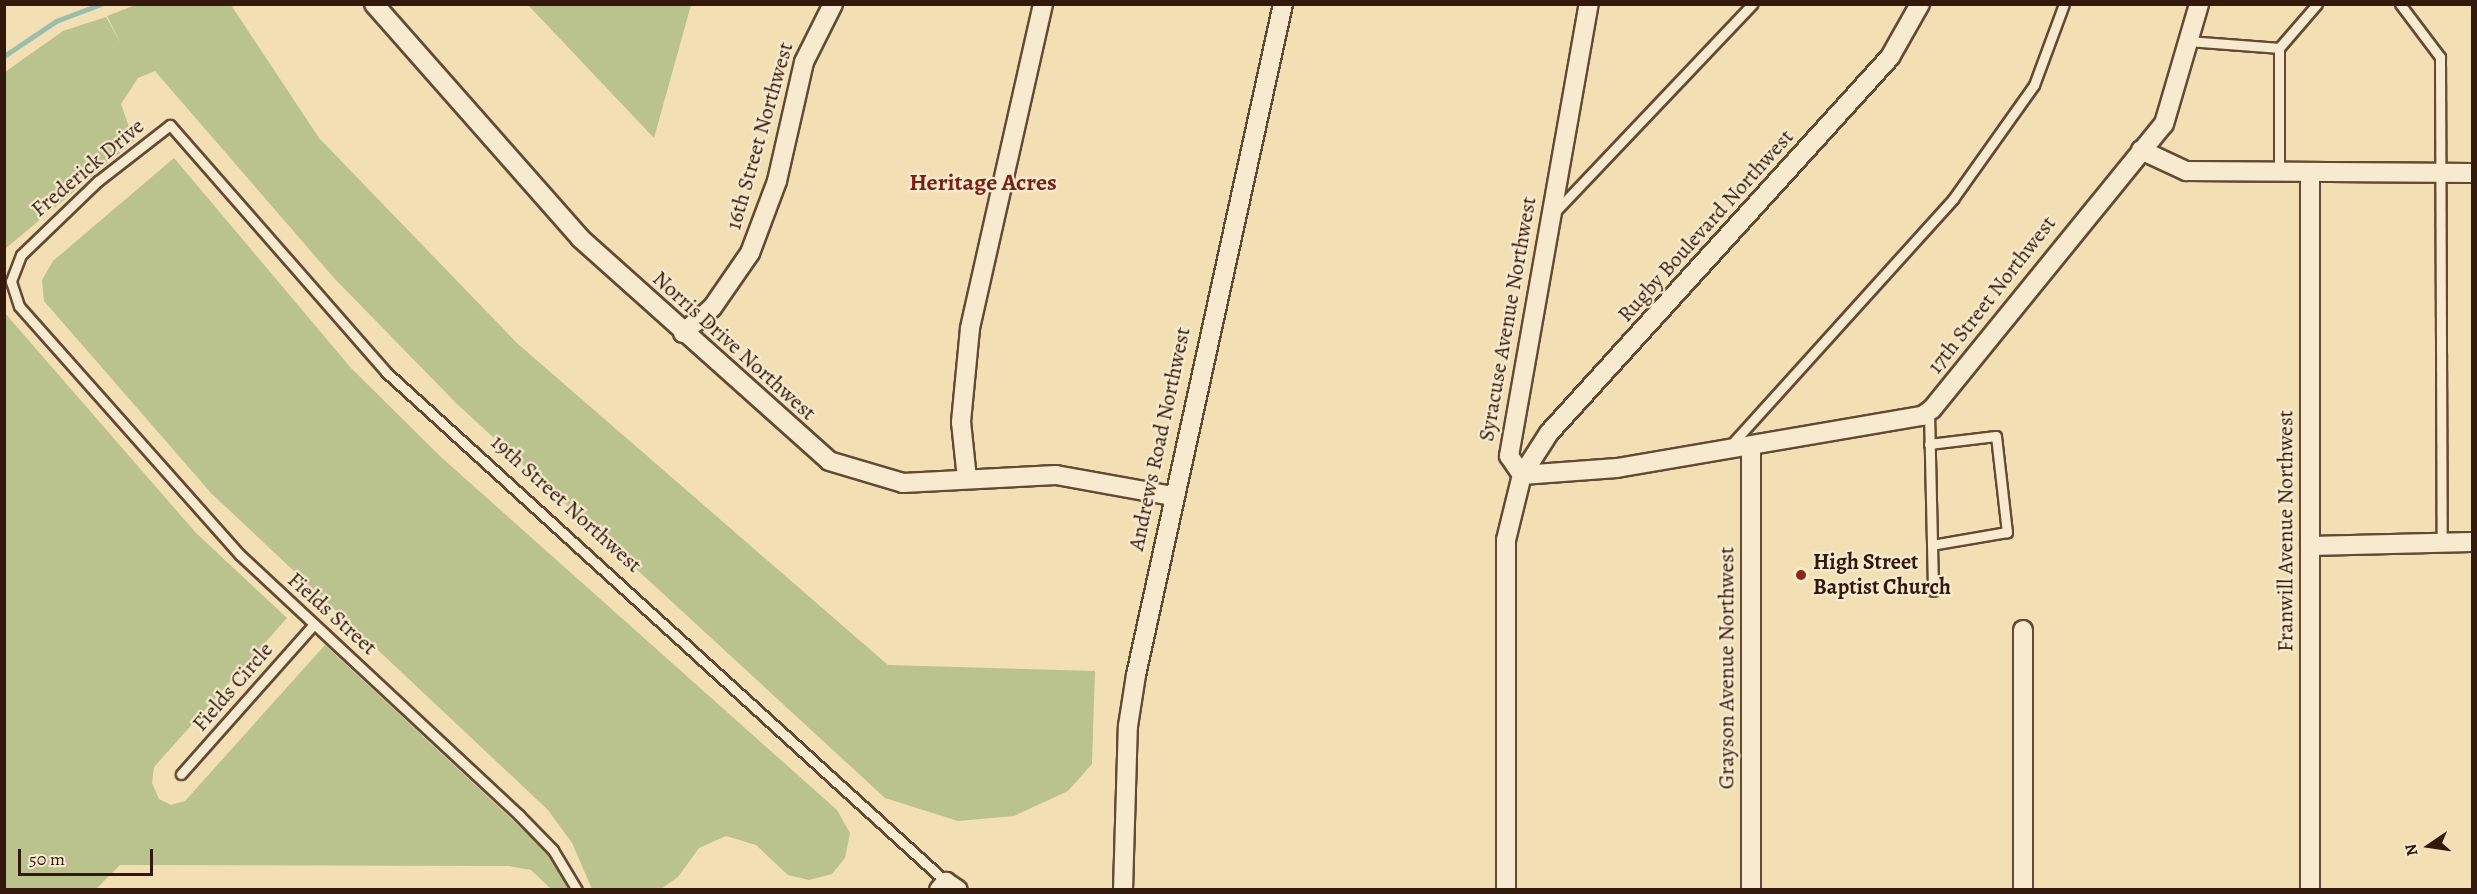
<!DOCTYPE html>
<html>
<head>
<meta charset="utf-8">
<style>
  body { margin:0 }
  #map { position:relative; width:2477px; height:894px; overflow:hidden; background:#f2dfb4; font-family:Alegreya,serif }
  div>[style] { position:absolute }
  .green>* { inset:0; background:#bac28d }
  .stream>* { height:5px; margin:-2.5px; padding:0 2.5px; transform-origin:2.5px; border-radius:2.5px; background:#9bbdab }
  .roads { filter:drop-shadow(2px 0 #634a35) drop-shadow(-2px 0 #634a35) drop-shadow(0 2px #634a35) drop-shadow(0 -2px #634a35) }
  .service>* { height:9px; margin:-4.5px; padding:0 4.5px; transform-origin:4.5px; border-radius:4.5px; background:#f7eace }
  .minor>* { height:18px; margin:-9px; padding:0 9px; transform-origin:9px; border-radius:9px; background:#f7eace }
  .dots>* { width:16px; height:16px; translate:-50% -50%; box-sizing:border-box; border:3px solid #f7eace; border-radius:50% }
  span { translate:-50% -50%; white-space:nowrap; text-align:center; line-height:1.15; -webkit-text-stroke:4.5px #f7eace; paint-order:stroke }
  .street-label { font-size:22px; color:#33190b }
  .poi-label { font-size:22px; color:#33190b; font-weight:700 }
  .left { translate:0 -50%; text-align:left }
  .neighbourhood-label { font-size:24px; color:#7a1f14; font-weight:700 }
  .frame { position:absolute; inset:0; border:6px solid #33190b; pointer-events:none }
  .north { position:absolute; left:2399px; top:816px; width:60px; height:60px; -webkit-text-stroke:4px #f7eace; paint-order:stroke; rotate:257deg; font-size:16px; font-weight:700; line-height:24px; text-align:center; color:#33190b }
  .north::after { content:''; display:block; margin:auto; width:21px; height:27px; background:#33190b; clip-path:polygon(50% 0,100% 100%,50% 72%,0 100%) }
  .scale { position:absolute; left:18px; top:849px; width:135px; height:27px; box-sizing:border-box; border:3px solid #33190b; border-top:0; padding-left:8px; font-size:18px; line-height:21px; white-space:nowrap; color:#33190b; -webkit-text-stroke:4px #f7eace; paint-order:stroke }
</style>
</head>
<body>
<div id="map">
  <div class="green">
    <div style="clip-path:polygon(138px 4px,231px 5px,319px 138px,518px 344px,888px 665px,1095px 671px,1092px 764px,1068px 791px,1014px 816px,958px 821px,885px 798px,456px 403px,334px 278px,155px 71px,138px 78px,121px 104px,134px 141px,5px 249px,5px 72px,63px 31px,106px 17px,121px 44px,107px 16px)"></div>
    <div style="clip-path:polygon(528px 5px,691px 5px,654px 138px)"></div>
    <div style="clip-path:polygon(174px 158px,351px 368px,441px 457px,837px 810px,850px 833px,845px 858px,832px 874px,809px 880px,788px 875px,756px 845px,726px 836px,699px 848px,678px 877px,661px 889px,592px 889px,572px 843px,548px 810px,211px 493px,44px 301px,42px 280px,53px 261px)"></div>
    <div style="clip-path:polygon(4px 312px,196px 533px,287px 618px,154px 767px,152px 783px,159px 799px,171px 805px,185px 801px,325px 645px,547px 852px,570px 889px,551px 889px,531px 870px,509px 866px,120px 865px,96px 889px,5px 889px)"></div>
  </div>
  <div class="stream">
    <div style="left:4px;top:56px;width:63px;rotate:-33.9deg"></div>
    <div style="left:56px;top:21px;width:48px;rotate:-20.7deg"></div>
  </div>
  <div class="roads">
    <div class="service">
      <div style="left:2400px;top:4px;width:66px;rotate:53deg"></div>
      <div style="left:2440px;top:57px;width:485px;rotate:89.8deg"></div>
      <div style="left:2189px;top:41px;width:90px;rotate:4.4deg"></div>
      <div style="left:2279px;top:173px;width:125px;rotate:-90deg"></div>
      <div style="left:2279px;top:48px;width:58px;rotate:-49.2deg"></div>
      <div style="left:1554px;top:213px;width:288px;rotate:-46.5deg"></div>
      <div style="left:1929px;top:412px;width:179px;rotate:88.7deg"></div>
      <div style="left:1929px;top:444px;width:67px;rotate:-6.8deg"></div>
      <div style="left:1996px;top:436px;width:97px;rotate:83.5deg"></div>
      <div style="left:2007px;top:532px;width:76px;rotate:170.2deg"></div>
      <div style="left:1730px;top:446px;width:333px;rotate:-47.9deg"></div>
      <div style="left:1953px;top:199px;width:140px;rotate:-54.6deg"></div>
      <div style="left:2034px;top:85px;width:86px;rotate:-69.7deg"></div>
      <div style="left:181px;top:774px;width:200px;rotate:-48.4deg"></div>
      <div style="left:577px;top:890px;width:47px;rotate:-121deg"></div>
      <div style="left:553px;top:850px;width:49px;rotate:-134.2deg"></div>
      <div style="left:519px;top:815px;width:381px;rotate:-137deg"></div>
      <div style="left:240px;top:555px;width:333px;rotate:-131.6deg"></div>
      <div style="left:19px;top:306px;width:26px;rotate:-108deg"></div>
      <div style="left:11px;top:281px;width:28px;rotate:-69deg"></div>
      <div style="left:21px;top:255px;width:107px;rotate:-43.9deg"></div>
      <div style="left:98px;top:181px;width:91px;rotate:-37.9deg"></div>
      <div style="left:170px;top:125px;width:328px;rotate:48.8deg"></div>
      <div style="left:386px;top:372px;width:757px;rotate:42.32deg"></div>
    </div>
    <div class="minor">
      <div style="left:374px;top:4px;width:312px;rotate:48.6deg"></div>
      <div style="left:580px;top:238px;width:334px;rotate:41.8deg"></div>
      <div style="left:829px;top:461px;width:77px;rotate:16.6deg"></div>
      <div style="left:903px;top:483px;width:153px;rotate:-3deg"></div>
      <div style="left:1056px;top:475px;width:119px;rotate:10.2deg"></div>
      <div style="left:2141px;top:150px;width:50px;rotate:25deg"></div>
      <div style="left:2186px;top:171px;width:286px;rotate:0.4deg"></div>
      <div style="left:683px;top:333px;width:38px;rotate:-41deg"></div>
      <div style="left:712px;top:308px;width:67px;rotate:-55.4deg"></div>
      <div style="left:750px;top:253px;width:77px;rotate:-69.4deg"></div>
      <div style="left:777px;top:181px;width:122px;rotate:-77.2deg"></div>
      <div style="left:804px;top:62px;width:65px;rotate:-63.4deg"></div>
      <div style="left:1751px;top:447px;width:443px;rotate:90deg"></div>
      <div style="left:1522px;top:475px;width:95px;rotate:-4.2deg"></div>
      <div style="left:1617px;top:468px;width:309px;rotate:-9.7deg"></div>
      <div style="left:1922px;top:416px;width:12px;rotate:-35deg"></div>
      <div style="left:1932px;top:409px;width:367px;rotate:-50.9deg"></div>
      <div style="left:2164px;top:124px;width:125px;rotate:-73.7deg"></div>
      <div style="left:1522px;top:475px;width:23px;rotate:-124deg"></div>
      <div style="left:1509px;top:456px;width:459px;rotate:-80deg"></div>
      <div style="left:967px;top:479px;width:57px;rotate:-96deg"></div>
      <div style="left:961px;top:422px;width:94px;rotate:-84.5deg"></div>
      <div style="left:970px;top:328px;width:332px;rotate:-77.3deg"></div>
      <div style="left:2310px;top:546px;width:162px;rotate:-1.4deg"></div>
      <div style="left:2023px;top:630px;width:260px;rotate:90deg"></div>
      <div style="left:939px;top:890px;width:11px;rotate:-49deg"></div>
      <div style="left:946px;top:882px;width:14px;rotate:34deg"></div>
      <div style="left:1123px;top:890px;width:164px;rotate:-88.3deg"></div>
      <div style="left:1128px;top:726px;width:52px;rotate:-81.1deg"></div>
      <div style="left:1136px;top:675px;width:687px;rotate:-77.64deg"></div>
      <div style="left:1506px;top:890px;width:350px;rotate:-90deg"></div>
      <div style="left:1506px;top:540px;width:67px;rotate:-76.2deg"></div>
      <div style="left:1522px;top:475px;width:50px;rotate:-57.3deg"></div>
      <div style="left:1549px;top:433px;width:508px;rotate:-47.79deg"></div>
      <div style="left:1890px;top:57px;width:61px;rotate:-60.5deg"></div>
      <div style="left:2310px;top:890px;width:717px;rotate:-90deg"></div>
    </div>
  </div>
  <div class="dots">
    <div style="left:1801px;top:575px;background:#8f2418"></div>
  </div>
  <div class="street-label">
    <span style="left:760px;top:136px;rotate:-74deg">16th Street Northwest</span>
    <span style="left:88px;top:168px;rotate:-40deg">Frederick Drive</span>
    <span style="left:1706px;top:226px;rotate:-48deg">Rugby Boulevard Northwest</span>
    <span style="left:1992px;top:295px;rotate:-52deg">17th Street Northwest</span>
    <span style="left:1508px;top:319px;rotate:-80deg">Syracuse Avenue Northwest</span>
    <span style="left:734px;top:346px;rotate:42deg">Norris Drive Northwest</span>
    <span style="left:1160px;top:439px;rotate:-78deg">Andrews Road Northwest</span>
    <span style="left:566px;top:504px;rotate:42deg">19th Street Northwest</span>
    <span style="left:2286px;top:531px;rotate:-90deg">Franwill Avenue Northwest</span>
    <span style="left:332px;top:614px;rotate:42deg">Fields Street</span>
    <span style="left:1727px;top:668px;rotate:-90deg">Grayson Avenue Northwest</span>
    <span style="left:233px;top:687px;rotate:-49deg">Fields Circle</span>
  </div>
  <div class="poi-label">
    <span class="left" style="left:1813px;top:575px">High Street<br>Baptist Church</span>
  </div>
  <div class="neighbourhood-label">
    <span style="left:983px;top:183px">Heritage Acres</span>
  </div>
  <div class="frame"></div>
  <div class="north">N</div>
  <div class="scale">50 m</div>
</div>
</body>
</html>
